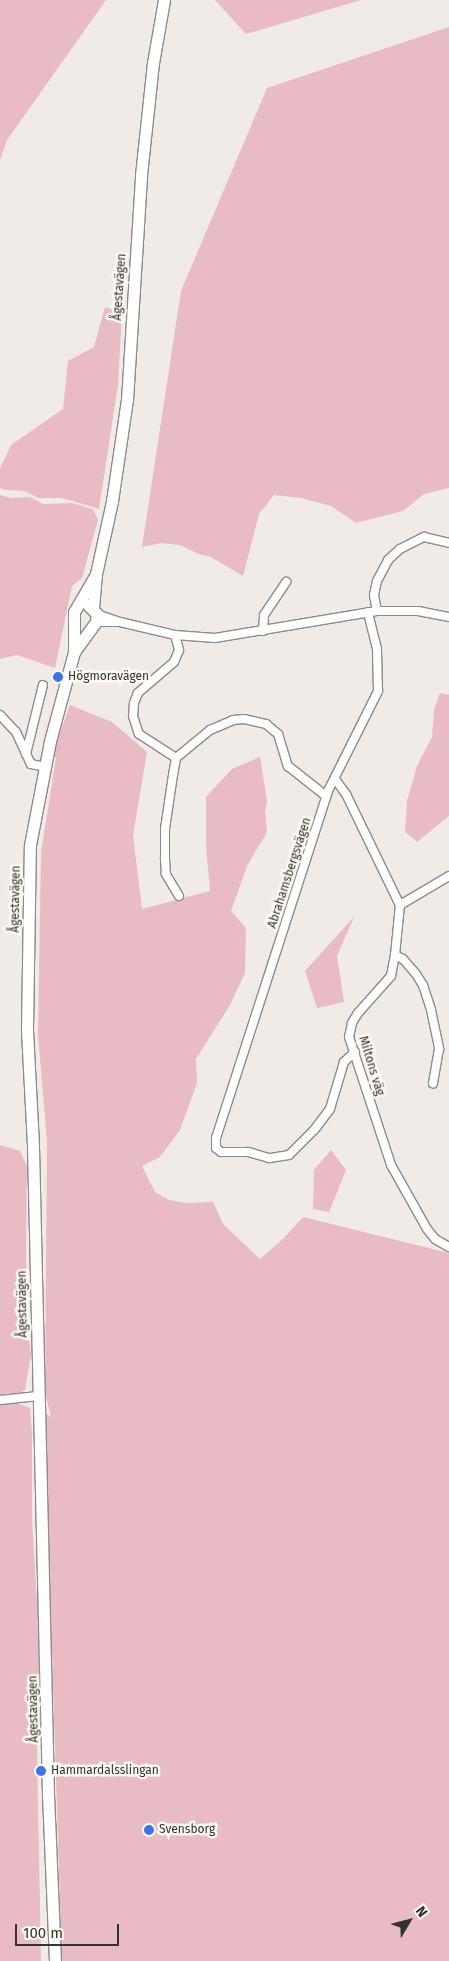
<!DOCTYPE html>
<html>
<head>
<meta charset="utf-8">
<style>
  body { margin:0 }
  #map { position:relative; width:449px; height:1961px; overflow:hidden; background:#f0ebe6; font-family:"Fira Sans",sans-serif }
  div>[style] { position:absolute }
  .green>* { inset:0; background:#e8bbc5 }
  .roads { filter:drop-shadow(1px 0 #8f8a86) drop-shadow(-1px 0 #8f8a86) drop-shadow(0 1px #8f8a86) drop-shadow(0 -1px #8f8a86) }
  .street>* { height:8px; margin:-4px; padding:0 4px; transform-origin:4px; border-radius:4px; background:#fff }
  .secondary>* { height:11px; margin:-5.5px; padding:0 5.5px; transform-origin:5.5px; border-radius:5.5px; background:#fff }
  .dots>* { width:14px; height:14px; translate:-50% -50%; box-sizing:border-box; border:2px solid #fdf9f3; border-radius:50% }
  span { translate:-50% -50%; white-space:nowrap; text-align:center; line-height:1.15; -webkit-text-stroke:5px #fdf9f3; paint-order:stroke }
  .street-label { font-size:12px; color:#343230 }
  .poi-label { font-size:12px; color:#343230 }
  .left { translate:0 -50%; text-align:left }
  .north { position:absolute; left:384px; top:1896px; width:50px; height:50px; -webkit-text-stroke:4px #fdf9f3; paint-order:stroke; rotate:53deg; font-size:14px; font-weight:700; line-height:20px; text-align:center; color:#343230 }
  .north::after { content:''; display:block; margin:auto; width:18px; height:22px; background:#343230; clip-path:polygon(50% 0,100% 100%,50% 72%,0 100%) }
  .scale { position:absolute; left:15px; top:1924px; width:104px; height:22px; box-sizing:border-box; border:2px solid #343230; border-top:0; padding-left:6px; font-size:15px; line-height:18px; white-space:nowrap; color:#343230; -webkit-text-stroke:4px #fdf9f3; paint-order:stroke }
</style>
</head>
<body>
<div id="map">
  <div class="green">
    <div style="clip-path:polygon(0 0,106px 0,7px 140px,0 160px)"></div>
    <div style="clip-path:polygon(215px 0,361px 0,246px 34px)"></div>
    <div style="clip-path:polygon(449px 27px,449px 488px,424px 494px,403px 511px,356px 523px,331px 506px,301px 498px,274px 495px,259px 514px,243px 576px,211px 557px,199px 554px,180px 545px,161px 543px,142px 547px,181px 291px,267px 88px)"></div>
    <div style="clip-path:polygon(105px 307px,122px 313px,118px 385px,99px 509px,62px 498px,38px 498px,25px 491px,6px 490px,0 488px,0 469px,11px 445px,63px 409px,68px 361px,94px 347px)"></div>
    <div style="clip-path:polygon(0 495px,11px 498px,30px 497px,43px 504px,72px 503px,93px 509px,98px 520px,82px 578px,72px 586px,55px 668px,17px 655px,0 659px)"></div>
    <div style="clip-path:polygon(440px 693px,449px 695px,449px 816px,417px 842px,405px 832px,407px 801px,417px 766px,432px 737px,434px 710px)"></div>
    <div style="clip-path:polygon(70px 705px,112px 722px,147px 752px,133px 835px,142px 909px,210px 891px,206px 845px,206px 797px,232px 769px,260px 757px,267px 801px,265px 812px,267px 832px,247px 866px,231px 911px,246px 928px,245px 973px,230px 1005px,196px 1059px,197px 1083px,180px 1130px,160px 1157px,142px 1166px,155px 1192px,169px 1200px,186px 1203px,213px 1202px,223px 1224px,260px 1259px,284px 1238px,303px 1217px,449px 1253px,449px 1961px,62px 1961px,44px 1411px,51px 1418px,45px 1392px,47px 1141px,38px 1035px,41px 852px,56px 758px,53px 752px)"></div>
    <div style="clip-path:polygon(354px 917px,337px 956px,344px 1002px,317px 1008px,305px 971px)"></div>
    <div style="clip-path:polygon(0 1145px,20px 1151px,27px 1166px,26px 1249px,28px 1331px,31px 1355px,25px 1390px,19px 1393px,0 1394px)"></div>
    <div style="clip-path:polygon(331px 1150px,346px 1170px,329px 1212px,313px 1209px,314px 1170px)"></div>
    <div style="clip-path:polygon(6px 1404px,19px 1404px,30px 1408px,32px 1434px,32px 1519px,38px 1619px,40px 1714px,37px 1749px,41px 1961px,0 1961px,0 1405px)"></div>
  </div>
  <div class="roads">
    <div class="street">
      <div style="left:377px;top:611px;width:16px;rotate:-101deg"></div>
      <div style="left:374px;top:595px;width:14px;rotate:-78deg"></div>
      <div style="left:377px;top:581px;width:24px;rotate:-62deg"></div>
      <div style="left:388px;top:560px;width:16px;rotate:-43deg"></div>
      <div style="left:400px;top:549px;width:27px;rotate:-27deg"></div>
      <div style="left:424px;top:537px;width:26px;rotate:13deg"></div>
      <div style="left:96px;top:622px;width:24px"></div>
      <div style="left:120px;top:622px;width:24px;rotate:-161deg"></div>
      <div style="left:120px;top:622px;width:57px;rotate:13.3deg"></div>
      <div style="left:175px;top:635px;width:40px;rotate:4.3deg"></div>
      <div style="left:215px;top:638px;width:164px;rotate:-9.5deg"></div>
      <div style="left:377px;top:611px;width:41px"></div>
      <div style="left:418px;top:611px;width:32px;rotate:11deg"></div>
      <div style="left:263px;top:631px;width:16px;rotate:-86deg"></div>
      <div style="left:264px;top:615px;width:40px;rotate:-56deg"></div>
      <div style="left:175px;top:635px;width:16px;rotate:75deg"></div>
      <div style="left:179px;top:650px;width:13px;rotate:113deg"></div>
      <div style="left:174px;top:662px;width:48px;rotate:139.3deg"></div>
      <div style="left:138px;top:693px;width:11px;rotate:112deg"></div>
      <div style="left:134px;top:703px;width:13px;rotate:94deg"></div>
      <div style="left:133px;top:716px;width:19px;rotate:72deg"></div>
      <div style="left:139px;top:734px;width:44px;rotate:33deg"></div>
      <div style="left:0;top:715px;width:23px;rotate:47deg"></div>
      <div style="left:16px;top:732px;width:35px;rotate:65deg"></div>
      <div style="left:31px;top:764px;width:14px;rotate:12deg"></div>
      <div style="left:26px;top:754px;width:71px;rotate:-76.2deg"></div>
      <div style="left:335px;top:779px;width:19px;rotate:54deg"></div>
      <div style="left:346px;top:794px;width:123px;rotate:64.1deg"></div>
      <div style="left:400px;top:905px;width:50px;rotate:95.7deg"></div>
      <div style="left:395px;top:955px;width:21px;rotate:101deg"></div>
      <div style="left:391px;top:976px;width:50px;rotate:131.7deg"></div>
      <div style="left:358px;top:1013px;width:12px;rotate:121deg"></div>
      <div style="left:352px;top:1023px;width:14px;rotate:102deg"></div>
      <div style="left:349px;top:1037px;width:135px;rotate:71.8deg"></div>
      <div style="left:391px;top:1165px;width:73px;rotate:60.6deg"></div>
      <div style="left:427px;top:1229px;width:13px;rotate:51deg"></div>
      <div style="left:435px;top:1239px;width:16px;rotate:30deg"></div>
      <div style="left:179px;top:896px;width:26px;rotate:-121deg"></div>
      <div style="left:166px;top:874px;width:16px;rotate:-94deg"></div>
      <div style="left:165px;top:858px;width:29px;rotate:-90deg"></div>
      <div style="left:165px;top:829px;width:55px;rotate:-81.6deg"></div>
      <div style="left:173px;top:775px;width:17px;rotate:-80deg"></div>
      <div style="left:176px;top:758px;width:44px;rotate:-39.5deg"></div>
      <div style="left:210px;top:730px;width:25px;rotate:-23deg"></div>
      <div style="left:233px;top:720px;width:11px;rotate:-5deg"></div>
      <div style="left:244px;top:719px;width:23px;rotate:13deg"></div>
      <div style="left:266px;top:724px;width:16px;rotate:40deg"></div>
      <div style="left:278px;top:734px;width:34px;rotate:73deg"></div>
      <div style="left:288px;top:766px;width:48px;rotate:38.3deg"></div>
      <div style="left:400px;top:905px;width:57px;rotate:-30.6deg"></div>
      <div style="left:395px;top:955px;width:9px;rotate:27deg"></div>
      <div style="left:403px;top:959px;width:20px;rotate:49deg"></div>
      <div style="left:416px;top:974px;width:13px;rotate:58deg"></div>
      <div style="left:423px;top:985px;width:26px;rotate:72deg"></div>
      <div style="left:431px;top:1010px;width:40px;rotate:78deg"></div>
      <div style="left:439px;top:1049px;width:35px;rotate:100deg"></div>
      <div style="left:355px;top:1052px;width:15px;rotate:138deg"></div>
      <div style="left:344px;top:1062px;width:49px;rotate:106.6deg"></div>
      <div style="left:330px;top:1109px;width:26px;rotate:127deg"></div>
      <div style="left:314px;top:1130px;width:35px;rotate:135deg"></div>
      <div style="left:289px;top:1155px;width:20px;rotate:171deg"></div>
      <div style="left:269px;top:1158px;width:22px;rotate:-164deg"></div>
      <div style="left:248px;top:1152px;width:27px;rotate:180deg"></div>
      <div style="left:221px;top:1152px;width:6px;rotate:-141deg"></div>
      <div style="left:216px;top:1148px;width:10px;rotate:-90deg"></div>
      <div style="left:216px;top:1138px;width:365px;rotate:-72.1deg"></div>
      <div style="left:328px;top:791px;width:112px;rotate:-63.4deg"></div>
      <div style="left:378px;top:691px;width:42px;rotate:-91.4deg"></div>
      <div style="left:377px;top:649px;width:38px;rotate:-104deg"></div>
      <div style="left:0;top:1400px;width:39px;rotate:-6deg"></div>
    </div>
    <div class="secondary">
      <div style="left:93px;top:608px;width:34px;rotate:-85deg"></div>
      <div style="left:96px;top:574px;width:75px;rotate:-77.6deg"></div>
      <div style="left:112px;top:501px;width:102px;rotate:-81.6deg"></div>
      <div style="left:127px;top:400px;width:225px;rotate:-86.4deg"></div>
      <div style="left:141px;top:175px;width:113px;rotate:-83.9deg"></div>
      <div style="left:153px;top:63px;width:64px;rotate:-80.1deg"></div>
      <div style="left:74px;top:652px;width:37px;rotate:-54deg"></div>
      <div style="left:96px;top:622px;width:8px;rotate:-83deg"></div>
      <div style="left:97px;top:614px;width:13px;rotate:-135deg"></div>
      <div style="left:55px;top:1961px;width:168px;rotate:-92.4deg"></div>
      <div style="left:48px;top:1793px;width:648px;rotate:-91.33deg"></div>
      <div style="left:33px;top:1145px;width:116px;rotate:-93deg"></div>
      <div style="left:27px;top:1029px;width:184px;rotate:-89.1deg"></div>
      <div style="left:30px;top:845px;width:106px;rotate:-79.1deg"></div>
      <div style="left:50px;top:741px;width:92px;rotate:-74.9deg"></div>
      <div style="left:74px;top:652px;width:40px;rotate:-90deg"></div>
      <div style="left:74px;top:612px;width:44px;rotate:-59.9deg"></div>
    </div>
  </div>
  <div class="dots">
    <div style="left:58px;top:677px;background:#3b75e4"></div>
    <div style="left:41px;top:1771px;background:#3b75e4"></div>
    <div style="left:149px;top:1830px;background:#3b75e4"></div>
  </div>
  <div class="street-label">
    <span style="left:120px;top:287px;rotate:-86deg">Ågestavägen</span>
    <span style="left:290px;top:873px;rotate:-72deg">Abrahamsbergsvägen</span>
    <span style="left:16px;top:899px;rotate:-89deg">Ågestavägen</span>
    <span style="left:371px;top:1066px;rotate:73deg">Miltons väg</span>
    <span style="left:23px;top:1304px;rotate:-91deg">Ågestavägen</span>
    <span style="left:34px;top:1709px;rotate:-91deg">Ågestavägen</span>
  </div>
  <div class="poi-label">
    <span class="left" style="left:68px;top:677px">Högmoravägen</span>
    <span class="left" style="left:51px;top:1771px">Hammardalsslingan</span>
    <span class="left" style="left:159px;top:1830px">Svensborg</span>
  </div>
  <div class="north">N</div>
  <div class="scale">100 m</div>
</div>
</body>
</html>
